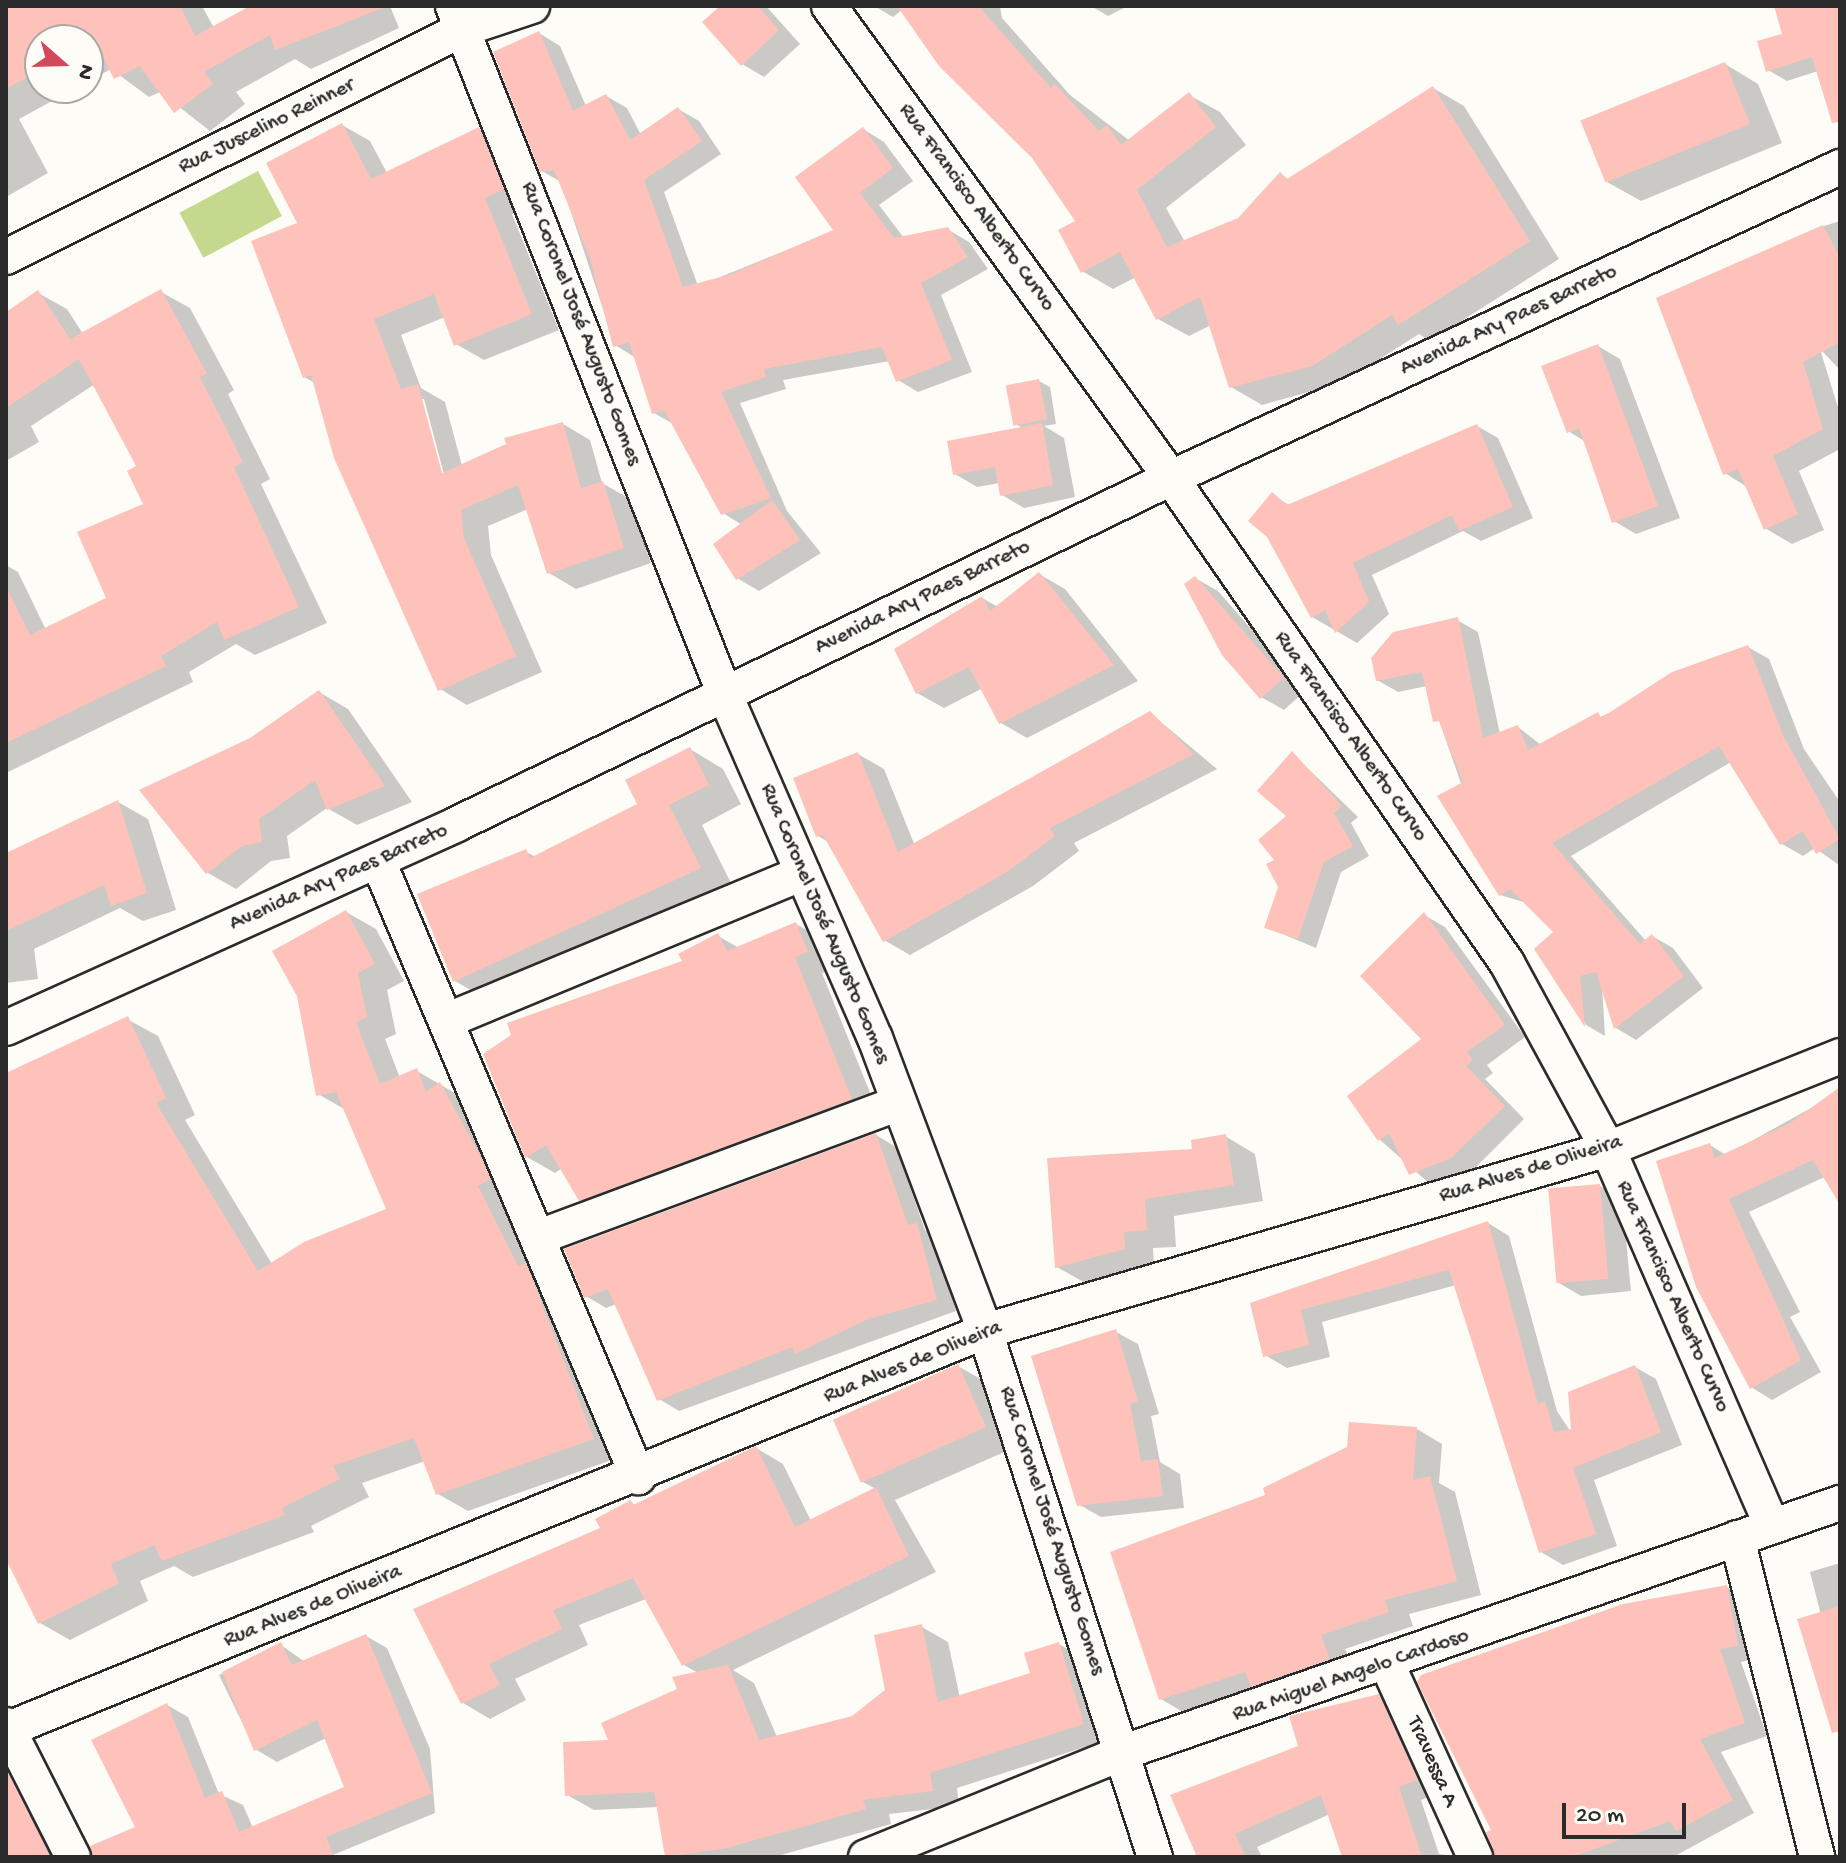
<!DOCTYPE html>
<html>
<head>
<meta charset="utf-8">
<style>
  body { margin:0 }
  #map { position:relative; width:1846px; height:1863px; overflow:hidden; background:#fdfcf7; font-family:"Gochi Hand",sans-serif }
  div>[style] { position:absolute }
  .green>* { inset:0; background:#c4d88e; transform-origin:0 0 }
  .shadow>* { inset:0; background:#0003 }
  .building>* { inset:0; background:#fec2bb; transform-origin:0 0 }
  .roads { filter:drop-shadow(2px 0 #2b2b2b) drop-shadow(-2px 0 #2b2b2b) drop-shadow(0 2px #2b2b2b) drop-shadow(0 -2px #2b2b2b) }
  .minor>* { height:34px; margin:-17px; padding:0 17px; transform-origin:17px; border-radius:17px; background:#fdfcf7 }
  span { translate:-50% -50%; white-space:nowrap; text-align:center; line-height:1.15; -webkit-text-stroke:8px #fdfcf7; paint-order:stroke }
  .street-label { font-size:22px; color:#2b2b2b }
  .frame { position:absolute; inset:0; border:8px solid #2b2b2b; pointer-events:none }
  .north { position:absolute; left:24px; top:24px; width:80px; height:80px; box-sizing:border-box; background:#fdfcf7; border:2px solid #a9a8a5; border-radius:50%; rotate:110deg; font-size:22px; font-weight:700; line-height:32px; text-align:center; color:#2b2b2b }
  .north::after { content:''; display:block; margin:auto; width:28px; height:36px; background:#d1495b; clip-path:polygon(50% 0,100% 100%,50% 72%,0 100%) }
  .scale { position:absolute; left:1562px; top:1803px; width:124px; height:36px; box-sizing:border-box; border:4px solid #2b2b2b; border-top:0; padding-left:10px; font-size:24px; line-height:28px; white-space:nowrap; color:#2b2b2b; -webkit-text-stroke:6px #fdfcf7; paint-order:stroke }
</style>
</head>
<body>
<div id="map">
  <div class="green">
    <div style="left:258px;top:171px;width:51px;height:89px;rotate:62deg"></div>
  </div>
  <div class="shadow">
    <div style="clip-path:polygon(6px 6px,202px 6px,214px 28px,254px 6px,390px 6px,399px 28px,311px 69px,295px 59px,236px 92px,245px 104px,210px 131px,160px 92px,149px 97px,111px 69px,88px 82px,88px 40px,40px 40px,40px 88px,76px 88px,19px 119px,48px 173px,6px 197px)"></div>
    <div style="clip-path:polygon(722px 6px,766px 6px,800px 44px,764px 77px,742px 64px)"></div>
    <div style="clip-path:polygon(874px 6px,1000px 6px,1002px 18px,1070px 95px,1130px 141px,1189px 95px,1220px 112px,1246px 145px,1166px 208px,1185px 242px,1239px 220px,1280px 174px,1290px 180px,1433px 88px,1464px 106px,1559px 259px,1430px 341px,1419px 334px,1344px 382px,1262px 405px,1231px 387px,1211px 325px,1189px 336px,1158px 319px,1136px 277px,1113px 289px,1082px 271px,1078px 221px,1033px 157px,902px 10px,893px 17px)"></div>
    <div style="clip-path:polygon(1091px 6px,1128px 6px,1108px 16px)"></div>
    <div style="clip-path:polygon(1776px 6px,1840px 6px,1840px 119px,1818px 71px,1787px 81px,1768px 70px,1784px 35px)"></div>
    <div style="clip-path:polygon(539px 33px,560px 46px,586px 106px,606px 96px,627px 108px,641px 135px,678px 109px,699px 121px,721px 154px,664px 192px,698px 286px,836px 230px,863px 129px,884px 142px,913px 181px,879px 205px,904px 238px,947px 229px,969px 242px,988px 269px,941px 295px,972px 372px,918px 392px,898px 380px,890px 361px,783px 380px,786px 389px,740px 403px,787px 511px,821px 553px,759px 591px,737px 578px,742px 525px,723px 513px,675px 425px,654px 413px,636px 358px,615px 345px,561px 182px,542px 171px)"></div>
    <div style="clip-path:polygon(1725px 64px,1758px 84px,1782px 143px,1641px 201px,1607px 182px)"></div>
    <div style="clip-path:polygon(evenodd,342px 125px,370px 141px,387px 173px,479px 129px,507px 145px,530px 205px,512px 214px,559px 330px,484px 360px,456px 344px,445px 317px,401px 335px,421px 388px,445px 402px,462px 466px,563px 424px,590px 440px,602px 483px,630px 499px,651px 563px,576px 589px,549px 573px,528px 509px,488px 526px,491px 555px,542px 672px,467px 705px,440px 689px,315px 383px,304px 377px,299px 224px,342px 125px,420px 399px,424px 399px,446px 482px,442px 483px,420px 399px)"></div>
    <div style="clip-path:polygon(1840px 221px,1840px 370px,1820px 349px,1840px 414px,1840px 449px,1799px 471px,1824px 530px,1792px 544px,1765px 528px,1747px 487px,1725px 473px,1824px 226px)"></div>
    <div style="clip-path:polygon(161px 292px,190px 308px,234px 390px,228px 394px,270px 479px,261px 484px,327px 623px,255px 655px,236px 644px,189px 672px,193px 682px,6px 773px,6px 565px,18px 572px,46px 630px,109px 599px,146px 505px,139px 467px,95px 384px,31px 426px,39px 442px,6px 461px,6px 314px,38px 293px,67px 309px,83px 334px)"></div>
    <div style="clip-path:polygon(1598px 346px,1620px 359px,1680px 518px,1636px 534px,1614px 521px,1586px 442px,1568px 431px)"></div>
    <div style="clip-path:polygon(1039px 381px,1050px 387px,1056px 424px,1044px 426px,1064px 438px,1075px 497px,1024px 508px,1002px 495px,1000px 483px,977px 487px,955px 474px,1023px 428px,1015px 424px)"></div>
    <div style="clip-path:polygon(1477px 426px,1498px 438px,1533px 518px,1481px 541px,1463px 531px,1372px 575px,1389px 614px,1357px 643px,1312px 617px,1272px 495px,1291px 506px)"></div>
    <div style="clip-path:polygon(1039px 574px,1065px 589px,1138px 681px,1027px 738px,1001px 723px,983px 688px,944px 708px,917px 693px,982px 598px,998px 607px)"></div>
    <div style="clip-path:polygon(1195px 578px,1218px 591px,1305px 691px,1284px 710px,1261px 697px)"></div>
    <div style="clip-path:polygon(1457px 620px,1478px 632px,1500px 734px,1518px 727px,1541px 745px,1748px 647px,1769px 659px,1804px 749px,1840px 802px,1839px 865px,1815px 848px,1803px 856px,1782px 844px,1731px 762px,1571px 856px,1646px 941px,1652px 936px,1673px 948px,1703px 988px,1636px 1040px,1616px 1028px,1602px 984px,1605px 1036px,1586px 1025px,1536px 950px,1556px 932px,1527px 903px,1500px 895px,1427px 686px,1398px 692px,1377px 680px)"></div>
    <div style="clip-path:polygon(319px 692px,348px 709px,412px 802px,357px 825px,327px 808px,287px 836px,290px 858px,271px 861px,236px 889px,208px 873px,142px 790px,251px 739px)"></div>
    <div style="clip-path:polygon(1150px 713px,1217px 769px,1074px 843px,1079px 851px,1033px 886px,910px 955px,884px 940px,830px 843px,818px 836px,858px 754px,884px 769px,915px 846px)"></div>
    <div style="clip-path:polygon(690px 749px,723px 769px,741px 804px,702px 825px,733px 887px,488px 1000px,455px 981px,526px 852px,536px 857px,640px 805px)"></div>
    <div style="clip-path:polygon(1292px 753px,1358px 817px,1351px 823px,1369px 856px,1341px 872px,1316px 948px,1266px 927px,1280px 887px)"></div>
    <div style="clip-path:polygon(118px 802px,148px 819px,176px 910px,143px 921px,120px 908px,34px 949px,38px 979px,6px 983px,6px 855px)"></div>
    <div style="clip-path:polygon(346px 912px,376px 929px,404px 981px,387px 990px,396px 1034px,385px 1039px,400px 1078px,417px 1071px,470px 1102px,623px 1456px,468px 1511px,438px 1494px,425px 1461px,362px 1483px,369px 1497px,311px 1526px,314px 1532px,193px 1577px,174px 1566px,140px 1581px,148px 1601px,70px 1640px,40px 1623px,6px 1560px,6px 1082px,127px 1019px,158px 1036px,195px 1115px,185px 1120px,272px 1264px,388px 1210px,346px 1110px,318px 1094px)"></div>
    <div style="clip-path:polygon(1424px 915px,1445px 927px,1525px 1037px,1487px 1065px,1493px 1073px,1485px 1079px,1524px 1119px,1473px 1170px,1431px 1185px,1379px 1139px,1424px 1039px)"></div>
    <div style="clip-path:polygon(796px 924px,824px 940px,835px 968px,822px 973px,879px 1115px,609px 1216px,581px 1199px,562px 1168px,555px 1173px,527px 1157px,514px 1036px,685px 963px,718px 936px,739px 948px)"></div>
    <div style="clip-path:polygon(1840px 1092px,1840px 1181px,1829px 1175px,1749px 1212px,1800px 1312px,1790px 1317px,1821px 1372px,1772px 1400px,1751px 1387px,1710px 1145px,1726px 1155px)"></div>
    <div style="clip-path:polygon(876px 1135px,896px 1147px,925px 1230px,937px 1237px,956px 1311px,679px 1411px,659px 1399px,617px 1304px,606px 1308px,586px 1296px)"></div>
    <div style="clip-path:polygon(1225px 1136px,1255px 1154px,1263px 1201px,1174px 1216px,1176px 1247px,1153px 1248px,1154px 1266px,1087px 1284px,1057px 1267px,1195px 1150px)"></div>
    <div style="clip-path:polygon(1600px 1186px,1622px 1198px,1631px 1291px,1581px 1296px,1559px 1283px)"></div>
    <div style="clip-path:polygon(1488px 1223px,1509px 1236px,1557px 1411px,1572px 1434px,1635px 1367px,1656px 1379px,1682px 1445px,1594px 1480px,1617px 1546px,1563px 1565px,1541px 1552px,1456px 1285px,1322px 1322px,1330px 1357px,1287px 1368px,1265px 1355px,1252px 1304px)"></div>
    <div style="clip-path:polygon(1116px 1332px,1138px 1344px,1159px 1414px,1151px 1416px,1160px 1462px,1180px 1474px,1184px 1508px,1101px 1517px,1078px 1504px)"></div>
    <div style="clip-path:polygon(958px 1366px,991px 1385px,1018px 1446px,895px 1500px,936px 1572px,733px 1670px,754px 1683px,777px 1737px,853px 1718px,887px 1691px,922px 1627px,948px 1642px,960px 1698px,1033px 1675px,1059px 1644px,1086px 1660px,1110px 1739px,957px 1788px,959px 1806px,889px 1814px,891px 1824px,774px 1857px,667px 1857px,658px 1807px,594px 1810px,567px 1795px,611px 1742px,698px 1673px,684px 1665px,646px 1599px,579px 1625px,588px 1645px,515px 1679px,526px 1700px,490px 1719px,463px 1703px,416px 1610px,603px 1529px,630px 1502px,637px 1506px,756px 1448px,783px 1464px,811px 1521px,876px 1489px,861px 1481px)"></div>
    <div style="clip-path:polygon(1417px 1429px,1442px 1444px,1439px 1483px,1455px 1492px,1481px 1595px,1409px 1614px,1413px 1626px,1345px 1649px,1355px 1673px,1186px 1714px,1161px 1699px,1267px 1496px,1349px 1448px)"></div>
    <div style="clip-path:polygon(1840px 1563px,1840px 1690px,1810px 1572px)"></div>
    <div style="clip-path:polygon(1727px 1587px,1749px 1600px,1760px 1658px,1741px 1662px,1767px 1736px,1721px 1752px,1754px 1813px,1673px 1857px,1496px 1857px)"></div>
    <div style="clip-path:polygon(366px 1636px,387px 1648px,430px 1749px,435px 1813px,328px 1857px,127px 1857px,167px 1705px,188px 1717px,219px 1794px,243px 1805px,253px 1828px,347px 1788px,326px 1738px,277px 1762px,255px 1749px,219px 1675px,281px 1645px,305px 1662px)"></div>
    <div style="clip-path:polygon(1378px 1696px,1401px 1709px,1439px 1793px,1421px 1800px,1439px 1854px,1461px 1857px,1344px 1857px,1330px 1814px,1257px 1847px,1262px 1857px,1199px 1857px,1300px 1747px)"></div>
    <div style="clip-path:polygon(27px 1813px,48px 1826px,62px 1857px,6px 1857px,6px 1823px)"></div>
  </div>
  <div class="building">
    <div style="clip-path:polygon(6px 6px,180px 6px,195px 36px,250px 6px,383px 8px,275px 50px,270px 35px,204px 72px,213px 84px,174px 113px,140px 66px,114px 79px,94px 39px,40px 40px,40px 70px,6px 89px)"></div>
    <div style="clip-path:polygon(720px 6px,758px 6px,779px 30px,741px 66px,702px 22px)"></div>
    <div style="clip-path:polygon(897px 6px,978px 6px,1051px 88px,1055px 84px,1099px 131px,1107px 125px,1121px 145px,1189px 92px,1216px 127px,1137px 190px,1167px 247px,1238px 218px,1280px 172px,1287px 179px,1433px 86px,1530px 241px,1398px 325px,1392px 315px,1312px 366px,1229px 388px,1200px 297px,1156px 320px,1120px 252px,1081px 273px,1058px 230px,1075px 221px,1032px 158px,939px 66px)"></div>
    <div style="clip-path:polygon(1774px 6px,1840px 6px,1840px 122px,1832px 123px,1812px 57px,1766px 72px,1757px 41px,1782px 34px)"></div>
    <div style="clip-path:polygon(539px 31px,573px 111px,606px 94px,630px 140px,678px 107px,702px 141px,644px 180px,683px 287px,732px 274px,833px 230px,795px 177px,863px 127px,893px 168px,860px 193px,894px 238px,948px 227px,968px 257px,921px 283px,952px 360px,896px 382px,882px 347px,764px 369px,766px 377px,721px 392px,771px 498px,721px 515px,664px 410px,652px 414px,629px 342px,613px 347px,590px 259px,554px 170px,540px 172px,493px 52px)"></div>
    <div style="left:1725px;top:62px;width:67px;height:156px;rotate:68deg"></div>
    <div style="clip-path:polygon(342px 123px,371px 179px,479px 127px,504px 189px,485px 198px,532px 314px,454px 346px,434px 294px,374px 319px,401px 389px,418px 384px,442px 473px,506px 444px,504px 438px,563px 422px,581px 488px,603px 481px,624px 548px,547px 574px,518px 485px,461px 510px,464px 538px,516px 656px,438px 691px,334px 458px,311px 375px,303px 378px,251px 241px,297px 223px,266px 163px)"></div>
    <div style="clip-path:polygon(1823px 225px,1840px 258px,1840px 342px,1803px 362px,1823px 429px,1773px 456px,1798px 514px,1764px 530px,1738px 469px,1723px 475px,1656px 298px)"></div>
    <div style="clip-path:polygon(161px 289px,207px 374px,200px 377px,243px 462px,234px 467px,299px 607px,224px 640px,217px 622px,161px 656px,166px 666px,6px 743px,6px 587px,30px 635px,106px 598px,77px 532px,143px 504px,127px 471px,136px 466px,79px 359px,6px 408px,6px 312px,38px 290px,70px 339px)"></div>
    <div style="clip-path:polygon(1598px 344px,1658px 506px,1612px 523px,1579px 428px,1567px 433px,1541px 366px)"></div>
    <div style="left:1039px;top:379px;width:41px;height:34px;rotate:79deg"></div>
    <div style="clip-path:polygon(1042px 423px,1053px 485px,1000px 496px,995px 467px,953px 475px,947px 441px)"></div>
    <div style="clip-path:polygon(1477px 424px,1513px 507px,1459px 531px,1452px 515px,1353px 563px,1369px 602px,1335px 633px,1325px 610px,1311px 618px,1267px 537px,1248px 521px,1272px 492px,1287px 505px)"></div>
    <div style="clip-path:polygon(772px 500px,800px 540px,736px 580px,713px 544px)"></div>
    <div style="clip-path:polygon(1039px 572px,1114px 665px,999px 724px,969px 667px,916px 694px,894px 649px,982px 596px,990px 611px)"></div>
    <div style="clip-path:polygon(1195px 576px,1284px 678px,1260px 699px,1222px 655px,1184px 584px)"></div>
    <div style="clip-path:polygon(1458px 617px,1483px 738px,1518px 725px,1528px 750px,1598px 712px,1601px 718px,1672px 672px,1748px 645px,1783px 735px,1840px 839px,1816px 854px,1803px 831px,1780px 845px,1719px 746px,1552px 843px,1640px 944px,1652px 934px,1684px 976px,1614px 1029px,1596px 972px,1580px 976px,1585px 1027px,1534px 949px,1553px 932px,1510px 889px,1499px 896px,1437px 796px,1463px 782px,1439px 721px,1433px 722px,1422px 672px,1376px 681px,1371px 658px,1393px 632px)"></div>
    <div style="clip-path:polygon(319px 690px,385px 786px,327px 810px,315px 780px,259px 819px,262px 842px,242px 846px,206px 874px,139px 790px,250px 738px)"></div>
    <div style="clip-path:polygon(1150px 711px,1194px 754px,1050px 828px,1055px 836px,1007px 872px,883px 942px,823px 835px,816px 837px,793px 778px,858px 752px,898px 852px)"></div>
    <div style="clip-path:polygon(690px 747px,709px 785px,669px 805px,701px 868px,453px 982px,417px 894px,526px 849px,530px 858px,637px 804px,625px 780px)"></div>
    <div style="clip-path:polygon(1292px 751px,1342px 806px,1334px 813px,1353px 846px,1324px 862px,1298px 939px,1264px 928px,1278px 887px,1266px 864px,1274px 860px,1258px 840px,1286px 816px,1257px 791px)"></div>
    <div style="clip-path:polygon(118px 800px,147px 893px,111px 906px,104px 885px,6px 931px,6px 853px)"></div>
    <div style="clip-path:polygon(346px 910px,375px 964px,358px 973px,367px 1017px,356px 1022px,380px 1084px,417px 1068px,426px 1092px,440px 1082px,483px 1161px,490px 1179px,478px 1186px,518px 1266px,526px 1263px,594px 1439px,436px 1495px,414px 1438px,333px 1466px,340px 1479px,282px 1508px,285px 1515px,162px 1561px,154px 1545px,111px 1564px,119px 1583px,38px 1624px,6px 1559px,6px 1073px,128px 1016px,166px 1098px,156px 1103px,258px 1271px,304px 1242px,386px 1209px,336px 1092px,316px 1096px,297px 996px,272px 951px)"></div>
    <div style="clip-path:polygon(1424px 912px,1505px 1025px,1467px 1052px,1473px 1060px,1466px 1066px,1505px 1106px,1451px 1158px,1409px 1175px,1389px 1133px,1378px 1141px,1347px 1096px,1421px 1039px,1360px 976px)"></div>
    <div style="clip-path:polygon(796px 922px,808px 952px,795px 957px,852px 1099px,579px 1201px,546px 1145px,525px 1158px,483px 1054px,511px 1035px,507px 1023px,682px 961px,678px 954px,718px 933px,727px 951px)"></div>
    <div style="clip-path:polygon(1840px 1087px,1840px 1205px,1813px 1160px,1729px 1199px,1801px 1360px,1750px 1389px,1696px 1287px,1656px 1161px,1710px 1143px,1715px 1158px,1790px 1123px)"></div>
    <div style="clip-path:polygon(876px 1133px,908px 1225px,917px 1223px,937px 1300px,868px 1319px,795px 1354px,792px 1347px,657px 1401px,608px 1289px,584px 1298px,564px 1249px)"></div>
    <div style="clip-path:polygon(1226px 1134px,1234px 1185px,1145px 1199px,1147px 1230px,1124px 1232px,1125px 1249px,1055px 1268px,1047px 1158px,1192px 1149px,1191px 1140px)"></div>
    <div style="left:1600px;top:1184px;width:95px;height:52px;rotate:85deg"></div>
    <div style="clip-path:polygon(1488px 1221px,1538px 1404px,1545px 1401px,1554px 1432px,1571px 1429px,1568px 1392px,1635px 1365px,1661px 1432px,1573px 1468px,1596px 1534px,1539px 1553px,1449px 1270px,1301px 1310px,1309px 1345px,1263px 1357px,1250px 1303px)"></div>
    <div style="clip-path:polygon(1116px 1329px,1138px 1401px,1130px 1404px,1141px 1461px,1158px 1459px,1163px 1496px,1077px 1506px,1031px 1356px)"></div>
    <div style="left:958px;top:1364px;width:69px;height:137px;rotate:66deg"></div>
    <div style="clip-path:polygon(1349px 1422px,1417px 1427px,1413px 1480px,1430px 1476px,1457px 1581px,1385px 1600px,1389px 1612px,1321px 1635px,1330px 1659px,1251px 1687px,1245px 1672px,1159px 1700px,1110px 1552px,1265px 1495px,1263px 1488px,1347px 1447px)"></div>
    <div style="clip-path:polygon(756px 1446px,795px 1527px,876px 1487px,909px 1556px,682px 1666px,633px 1578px,553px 1610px,562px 1629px,489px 1664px,500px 1685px,461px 1704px,413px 1609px,600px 1528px,595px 1519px,631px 1500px,633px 1505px)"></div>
    <div style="clip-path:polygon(1727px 1585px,1738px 1646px,1720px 1649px,1745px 1723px,1700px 1739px,1733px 1800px,1676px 1831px,1670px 1821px,1573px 1857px,1495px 1857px,1486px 1832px,1491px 1830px,1417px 1682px,1421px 1675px,1623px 1604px)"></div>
    <div style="clip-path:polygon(1840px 1606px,1840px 1731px,1832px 1733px,1797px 1619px)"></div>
    <div style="clip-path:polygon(922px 1624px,938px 1702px,1030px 1673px,1024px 1653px,1059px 1642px,1084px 1724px,930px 1773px,933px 1791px,863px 1800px,866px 1809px,727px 1848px,665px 1857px,654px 1792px,565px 1796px,563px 1742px,608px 1740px,601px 1723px,677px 1689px,672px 1677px,728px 1665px,759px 1740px,852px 1716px,885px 1690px,874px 1635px)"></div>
    <div style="clip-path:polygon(366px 1634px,432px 1793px,326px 1837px,334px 1857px,93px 1857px,90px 1846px,135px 1827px,91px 1740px,167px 1703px,205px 1798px,222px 1791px,239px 1832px,344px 1787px,317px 1720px,254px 1751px,222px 1672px,281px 1642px,292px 1665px)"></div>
    <div style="clip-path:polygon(1379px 1694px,1418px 1780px,1399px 1787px,1422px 1857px,1342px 1857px,1321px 1795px,1235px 1834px,1246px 1857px,1197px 1857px,1170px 1795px,1298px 1746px,1289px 1716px)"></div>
    <div style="clip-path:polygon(6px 1769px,44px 1844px,50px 1857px,6px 1857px)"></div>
  </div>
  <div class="roads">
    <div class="minor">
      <div style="left:453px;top:6px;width:741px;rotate:68.46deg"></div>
      <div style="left:725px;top:695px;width:374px;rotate:66.4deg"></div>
      <div style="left:875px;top:1038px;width:313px;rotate:69.4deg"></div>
      <div style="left:985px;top:1331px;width:553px;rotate:72.09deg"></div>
      <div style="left:829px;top:6px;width:583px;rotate:54.07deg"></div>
      <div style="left:1171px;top:478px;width:590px;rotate:55.29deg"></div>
      <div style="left:1507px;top:963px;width:212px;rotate:61.5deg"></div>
      <div style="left:1608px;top:1149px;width:411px;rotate:66.5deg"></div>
      <div style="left:6px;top:257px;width:511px;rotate:-26.51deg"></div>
      <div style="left:463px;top:29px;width:73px;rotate:-18.4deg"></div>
      <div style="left:378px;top:861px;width:669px;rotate:67.12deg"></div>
      <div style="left:448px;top:1020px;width:384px;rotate:-22.5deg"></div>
      <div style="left:6px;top:1028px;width:495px;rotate:-24.3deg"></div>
      <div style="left:457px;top:824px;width:793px;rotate:-25.85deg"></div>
      <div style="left:1171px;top:478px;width:738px;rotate:-24.93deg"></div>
      <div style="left:539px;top:1237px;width:384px;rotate:-20.4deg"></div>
      <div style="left:1737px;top:1538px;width:329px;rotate:75.9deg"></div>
      <div style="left:1388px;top:1666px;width:210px;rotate:65.5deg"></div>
      <div style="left:6px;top:1725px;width:148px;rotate:63.1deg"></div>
      <div style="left:6px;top:1730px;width:1057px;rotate:-22.17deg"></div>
      <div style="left:985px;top:1331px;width:649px;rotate:-16.28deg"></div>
      <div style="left:1608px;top:1149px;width:250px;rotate:-21.8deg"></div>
      <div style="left:866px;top:1857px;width:279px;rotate:-22.1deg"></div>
      <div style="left:1124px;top:1752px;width:758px;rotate:-19.18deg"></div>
    </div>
  </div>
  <div class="street-label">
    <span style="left:267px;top:127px;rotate:-26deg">Rua Juscelino Reinner</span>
    <span style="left:976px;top:208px;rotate:54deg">Rua Francisco Alberto Curvo</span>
    <span style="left:1509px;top:321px;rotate:-25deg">Avenida Ary Paes Barreto</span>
    <span style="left:580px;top:324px;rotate:69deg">Rua Coronel José Augusto Gomes</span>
    <span style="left:923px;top:598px;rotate:-26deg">Avenida Ary Paes Barreto</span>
    <span style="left:1350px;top:737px;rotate:55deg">Rua Francisco Alberto Curvo</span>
    <span style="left:339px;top:878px;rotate:-24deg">Avenida Ary Paes Barreto</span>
    <span style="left:824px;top:924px;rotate:67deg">Rua Coronel José Augusto Gomes</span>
    <span style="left:1531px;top:1170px;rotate:-17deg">Rua Alves de Oliveira</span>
    <span style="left:1672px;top:1297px;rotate:66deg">Rua Francisco Alberto Curvo</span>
    <span style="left:913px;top:1363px;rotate:-22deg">Rua Alves de Oliveira</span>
    <span style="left:1051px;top:1531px;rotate:72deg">Rua Coronel José Augusto Gomes</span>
    <span style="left:313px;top:1607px;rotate:-22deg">Rua Alves de Oliveira</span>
    <span style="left:1351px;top:1676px;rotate:-19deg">Rua Miguel Angelo Cardoso</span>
    <span style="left:1431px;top:1762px;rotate:66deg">Travessa A</span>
  </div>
  <div class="frame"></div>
  <div class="north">N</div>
  <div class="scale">20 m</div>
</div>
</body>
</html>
